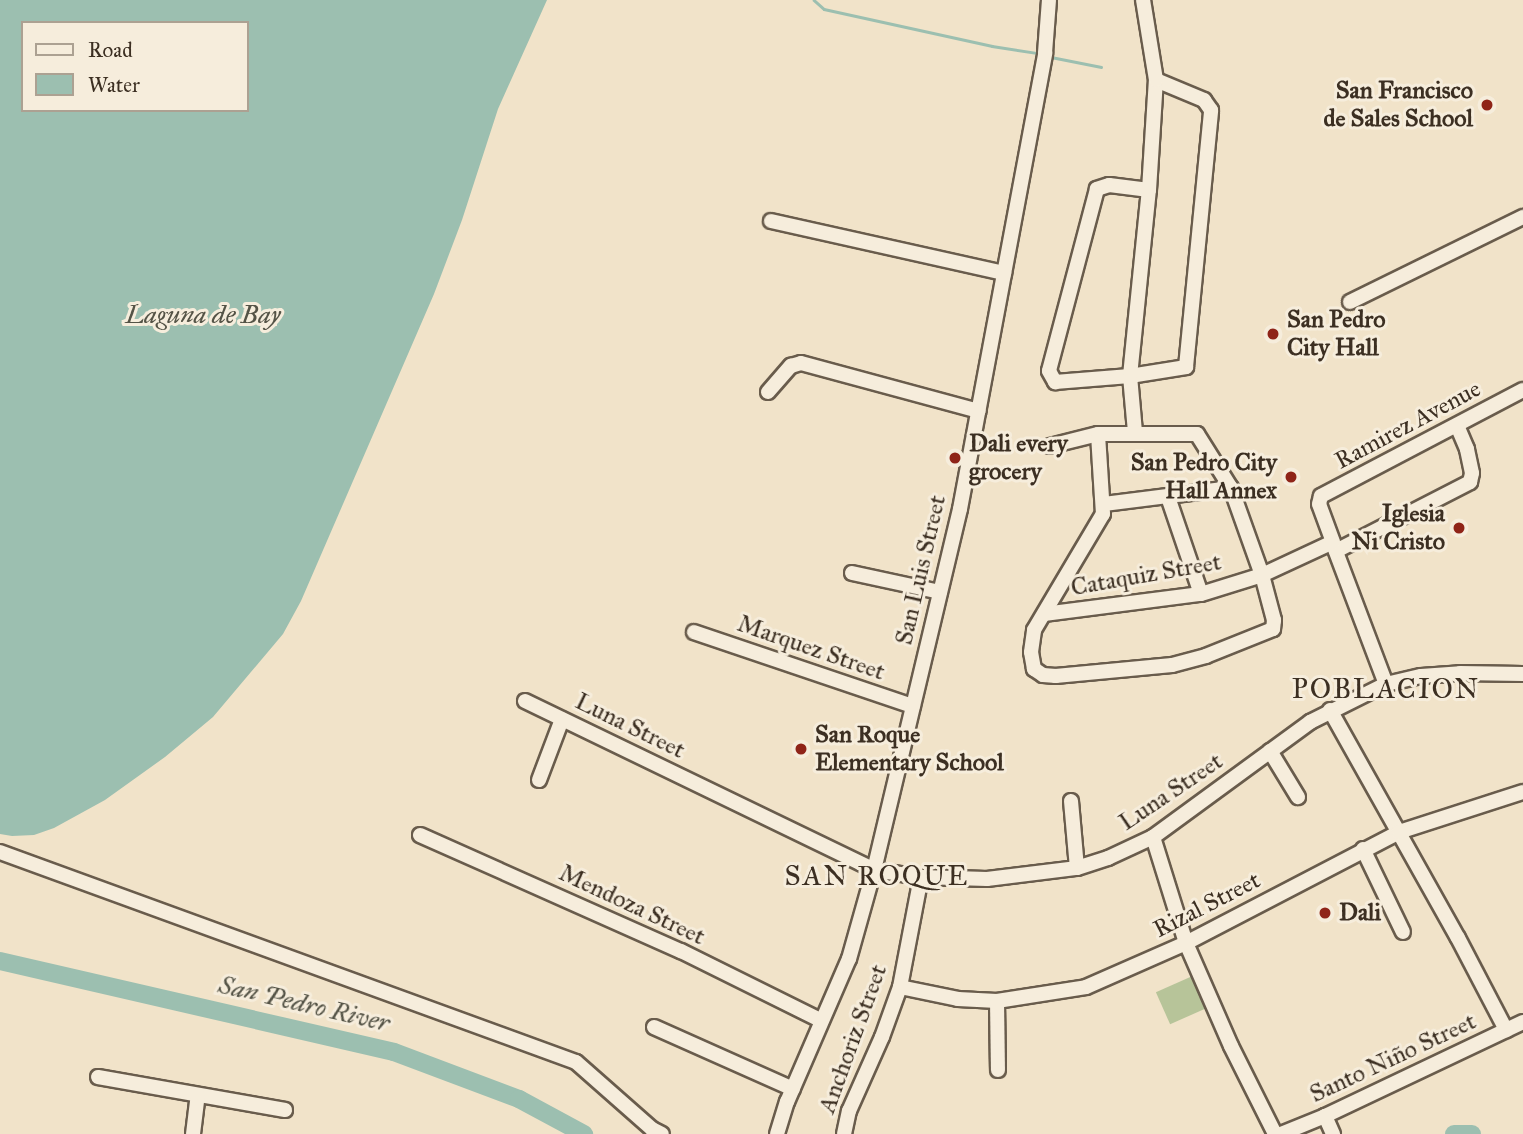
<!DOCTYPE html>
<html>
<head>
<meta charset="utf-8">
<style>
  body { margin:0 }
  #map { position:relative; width:1523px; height:1134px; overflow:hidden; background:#f1e3c9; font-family:"IM FELL Great Primer",serif }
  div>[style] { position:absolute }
  .green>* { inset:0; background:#b7c499; transform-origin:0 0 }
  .water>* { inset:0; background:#9cbfb0 }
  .stream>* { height:2.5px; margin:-1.25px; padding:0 1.25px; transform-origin:1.25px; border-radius:1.25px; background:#9cbfb0 }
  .river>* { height:18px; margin:-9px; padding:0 9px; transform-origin:9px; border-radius:9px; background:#9cbfb0 }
  .roads { filter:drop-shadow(2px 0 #695c4c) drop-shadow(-2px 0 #695c4c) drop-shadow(0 2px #695c4c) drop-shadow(0 -2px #695c4c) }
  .minor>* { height:14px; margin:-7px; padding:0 7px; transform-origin:7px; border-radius:7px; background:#f6eddc }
  .dots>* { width:19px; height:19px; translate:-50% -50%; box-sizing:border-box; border:4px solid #f6eddc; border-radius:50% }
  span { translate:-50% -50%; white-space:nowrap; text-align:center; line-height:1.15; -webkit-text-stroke:6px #f6eddc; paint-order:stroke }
  .poi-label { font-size:24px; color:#3c2f22; font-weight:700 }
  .right { translate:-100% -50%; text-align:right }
  .left { translate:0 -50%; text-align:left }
  .street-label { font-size:24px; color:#3c2f22 }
  .water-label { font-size:26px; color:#545346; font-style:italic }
  .quarter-label { font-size:28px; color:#3c2f22; letter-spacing:2px }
  .legend { position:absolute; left:21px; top:21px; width:228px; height:91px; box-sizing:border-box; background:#f6eddc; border:2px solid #aca192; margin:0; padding:9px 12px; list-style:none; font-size:21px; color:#3c2f22 }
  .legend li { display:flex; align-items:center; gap:14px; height:35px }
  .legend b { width:35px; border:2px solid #aca192 }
</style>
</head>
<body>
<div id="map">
  <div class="green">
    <div style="left:1197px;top:974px;width:35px;height:45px;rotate:66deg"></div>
  </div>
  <div class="water">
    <div style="clip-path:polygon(evenodd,0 0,547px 0,498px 109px,462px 220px,434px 294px,301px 601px,283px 634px,213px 717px,165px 757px,105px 800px,54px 828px,34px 835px,12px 836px,0 834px,0 0,23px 23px,247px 23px,247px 110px,23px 110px,23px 23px)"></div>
  </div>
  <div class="stream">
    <div style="left:814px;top:0;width:13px;rotate:42deg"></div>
    <div style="left:824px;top:9px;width:172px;rotate:12.4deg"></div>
    <div style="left:992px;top:46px;width:46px;rotate:8.8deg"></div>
    <div style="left:1051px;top:57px;width:51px;rotate:11.3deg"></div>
  </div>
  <div class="river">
    <div style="left:0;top:961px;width:404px;rotate:13deg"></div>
    <div style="left:394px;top:1052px;width:134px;rotate:20.6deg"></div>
    <div style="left:519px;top:1099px;width:74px;rotate:28.3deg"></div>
    <div style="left:1454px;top:1134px;width:18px"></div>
  </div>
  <div class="roads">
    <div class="minor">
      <div style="left:1149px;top:190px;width:40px;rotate:-172.9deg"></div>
      <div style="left:1109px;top:185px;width:13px;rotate:162deg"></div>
      <div style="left:1097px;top:189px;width:188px;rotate:104.8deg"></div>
      <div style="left:1049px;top:371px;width:13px;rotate:61deg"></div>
      <div style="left:1055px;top:382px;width:75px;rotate:-4.6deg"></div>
      <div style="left:1130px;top:376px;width:57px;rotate:-9.1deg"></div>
      <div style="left:1186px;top:367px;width:258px;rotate:-84.4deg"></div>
      <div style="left:1211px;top:110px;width:12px;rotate:-125deg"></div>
      <div style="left:1204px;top:100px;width:52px;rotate:-157.4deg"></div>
      <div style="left:771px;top:221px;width:239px;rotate:12.6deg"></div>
      <div style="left:1350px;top:302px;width:193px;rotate:-26.2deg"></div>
      <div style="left:768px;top:392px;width:35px;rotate:-49deg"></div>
      <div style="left:791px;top:366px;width:10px;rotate:-17deg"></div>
      <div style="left:801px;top:363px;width:184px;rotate:15.1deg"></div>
      <div style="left:1135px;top:432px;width:56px;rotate:-95.1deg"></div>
      <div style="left:1130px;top:376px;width:187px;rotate:-84.2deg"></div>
      <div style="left:1149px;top:190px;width:110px;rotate:-86.4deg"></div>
      <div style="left:1156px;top:80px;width:81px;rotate:-99.2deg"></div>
      <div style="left:1050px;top:446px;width:49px;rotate:-14deg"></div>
      <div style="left:1098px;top:434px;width:99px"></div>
      <div style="left:1197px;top:434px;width:64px;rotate:57.8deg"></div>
      <div style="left:1231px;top:488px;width:92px;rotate:70.4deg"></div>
      <div style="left:1262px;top:575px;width:47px;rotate:75.1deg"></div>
      <div style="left:1274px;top:620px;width:9px;rotate:96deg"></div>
      <div style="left:1273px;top:629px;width:72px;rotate:158.1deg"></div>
      <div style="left:1206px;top:656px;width:35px;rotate:165deg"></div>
      <div style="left:1172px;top:665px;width:117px;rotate:174.6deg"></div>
      <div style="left:1056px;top:676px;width:13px;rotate:-176deg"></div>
      <div style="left:1043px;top:675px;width:11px;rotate:-146deg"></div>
      <div style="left:1034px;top:669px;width:17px;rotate:-100deg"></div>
      <div style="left:1031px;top:652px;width:22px;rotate:-82deg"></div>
      <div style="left:1034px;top:630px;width:135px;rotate:-59.3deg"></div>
      <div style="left:1103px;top:514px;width:80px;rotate:-93.6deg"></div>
      <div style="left:1168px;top:497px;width:102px;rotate:71.2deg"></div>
      <div style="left:1104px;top:504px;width:128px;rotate:-7.2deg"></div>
      <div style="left:1333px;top:544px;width:150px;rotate:69.3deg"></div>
      <div style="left:1336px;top:551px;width:151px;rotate:-27.2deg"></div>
      <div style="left:1470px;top:482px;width:9px;rotate:-77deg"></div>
      <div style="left:1472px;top:473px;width:25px;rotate:-102deg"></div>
      <div style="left:1467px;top:449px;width:25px;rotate:-113deg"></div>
      <div style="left:852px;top:573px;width:90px;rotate:12.2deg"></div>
      <div style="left:1044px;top:614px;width:158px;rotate:-7.3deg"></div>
      <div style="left:1201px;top:594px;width:64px;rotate:-17.3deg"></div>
      <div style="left:1262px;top:575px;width:78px;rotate:-24.9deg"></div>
      <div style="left:1333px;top:542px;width:40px;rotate:-110.2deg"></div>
      <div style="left:1319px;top:504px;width:8px;rotate:-76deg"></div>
      <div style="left:1321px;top:496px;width:228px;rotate:-27.7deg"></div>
      <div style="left:694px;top:632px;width:231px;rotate:18.7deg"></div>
      <div style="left:525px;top:701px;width:388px;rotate:25.8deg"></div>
      <div style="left:874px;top:870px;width:48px;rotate:8.5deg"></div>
      <div style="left:921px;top:877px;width:66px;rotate:1.7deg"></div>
      <div style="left:987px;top:879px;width:91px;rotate:-7deg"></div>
      <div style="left:1077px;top:868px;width:33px;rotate:-18deg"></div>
      <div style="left:1108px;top:858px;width:50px;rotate:-25deg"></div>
      <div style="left:1153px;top:837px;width:195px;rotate:-36.2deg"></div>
      <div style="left:1310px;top:722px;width:85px;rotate:-26.6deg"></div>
      <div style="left:1386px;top:684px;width:36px;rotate:-13deg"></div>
      <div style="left:1421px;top:676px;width:39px;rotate:-4deg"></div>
      <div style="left:1460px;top:673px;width:63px;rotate:0.9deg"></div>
      <div style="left:1330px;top:710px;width:261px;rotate:60.7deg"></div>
      <div style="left:1458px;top:938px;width:104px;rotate:62.4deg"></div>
      <div style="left:1270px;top:751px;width:54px;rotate:58.7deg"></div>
      <div style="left:539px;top:780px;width:65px;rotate:-69.3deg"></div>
      <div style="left:1071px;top:801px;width:67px;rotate:84.9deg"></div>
      <div style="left:420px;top:835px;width:286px;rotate:24deg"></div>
      <div style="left:681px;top:951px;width:157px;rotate:26.4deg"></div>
      <div style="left:1153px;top:837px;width:111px;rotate:72.7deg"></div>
      <div style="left:1186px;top:943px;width:112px;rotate:66.4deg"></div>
      <div style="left:1231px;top:1046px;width:98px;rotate:63.4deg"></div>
      <div style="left:1363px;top:849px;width:92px;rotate:64.3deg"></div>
      <div style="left:0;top:852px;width:613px;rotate:20.03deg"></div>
      <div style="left:576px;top:1062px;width:101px;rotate:41.4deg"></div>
      <div style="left:652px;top:1129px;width:11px;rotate:27deg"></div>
      <div style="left:900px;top:987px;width:59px;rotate:11.7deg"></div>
      <div style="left:958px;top:999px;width:39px;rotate:3deg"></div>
      <div style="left:997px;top:1001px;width:90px;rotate:-8.9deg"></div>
      <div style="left:1086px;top:987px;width:109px;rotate:-23.7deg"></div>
      <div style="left:1186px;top:943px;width:240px;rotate:-27.5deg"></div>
      <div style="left:1399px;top:832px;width:130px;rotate:-17.9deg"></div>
      <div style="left:997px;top:1001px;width:69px;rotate:89.2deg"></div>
      <div style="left:654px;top:1027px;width:152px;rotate:24deg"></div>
      <div style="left:98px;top:1077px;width:190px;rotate:10deg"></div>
      <div style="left:1325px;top:1116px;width:20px;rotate:66deg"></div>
      <div style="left:193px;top:1134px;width:39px;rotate:-83deg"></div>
      <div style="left:777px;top:1134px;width:34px;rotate:-73deg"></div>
      <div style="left:787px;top:1102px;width:156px;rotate:-66.6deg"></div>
      <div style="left:849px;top:959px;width:92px;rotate:-74.3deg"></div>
      <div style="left:874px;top:870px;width:371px;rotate:-76.6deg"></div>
      <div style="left:960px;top:509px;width:464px;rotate:-79.4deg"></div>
      <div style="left:1045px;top:53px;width:53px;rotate:-85.7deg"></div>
      <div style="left:844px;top:1134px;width:24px;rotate:-78deg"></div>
      <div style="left:849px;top:1111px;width:81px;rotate:-66deg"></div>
      <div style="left:882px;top:1037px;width:53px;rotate:-70.2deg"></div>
      <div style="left:900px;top:987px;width:112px;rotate:-79.2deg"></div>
      <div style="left:1281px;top:1134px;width:48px;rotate:-22.2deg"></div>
      <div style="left:1325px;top:1116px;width:219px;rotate:-25.4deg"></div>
    </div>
  </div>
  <div class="dots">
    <div style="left:1487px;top:105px;background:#8f2418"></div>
    <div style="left:1273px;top:334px;background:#8f2418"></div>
    <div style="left:955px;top:458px;background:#8f2418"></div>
    <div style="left:1291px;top:477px;background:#8f2418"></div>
    <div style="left:1459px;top:528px;background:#8f2418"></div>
    <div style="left:801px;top:749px;background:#8f2418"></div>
    <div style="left:1325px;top:913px;background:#8f2418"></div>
  </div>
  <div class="poi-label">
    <span class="right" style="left:1473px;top:105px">San Francisco<br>de Sales School</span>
    <span class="left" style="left:1287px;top:334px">San Pedro<br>City Hall</span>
    <span class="left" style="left:969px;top:458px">Dali every<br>grocery</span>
    <span class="right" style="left:1277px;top:477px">San Pedro City<br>Hall Annex</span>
    <span class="right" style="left:1445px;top:528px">Iglesia<br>Ni Cristo</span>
    <span class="left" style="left:815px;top:749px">San Roque<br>Elementary School</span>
    <span class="left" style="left:1339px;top:913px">Dali</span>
  </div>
  <div class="street-label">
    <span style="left:1408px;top:425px;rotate:-28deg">Ramirez Avenue</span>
    <span style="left:921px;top:570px;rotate:-77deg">San Luis Street</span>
    <span style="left:1146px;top:575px;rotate:-10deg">Cataquiz Street</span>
    <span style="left:811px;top:648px;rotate:19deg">Marquez Street</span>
    <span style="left:630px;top:726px;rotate:26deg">Luna Street</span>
    <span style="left:1171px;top:792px;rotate:-34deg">Luna Street</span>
    <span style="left:632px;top:905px;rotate:25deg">Mendoza Street</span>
    <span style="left:1207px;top:905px;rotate:-27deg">Rizal Street</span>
    <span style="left:853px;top:1039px;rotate:-70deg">Anchoriz Street</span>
    <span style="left:1393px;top:1058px;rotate:-25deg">Santo Niño Street</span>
  </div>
  <div class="water-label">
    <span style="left:203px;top:315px">Laguna de Bay</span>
    <span style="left:304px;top:1004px;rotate:13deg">San Pedro River</span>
  </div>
  <div class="quarter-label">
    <span style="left:1386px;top:689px">POBLACION</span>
    <span style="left:877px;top:876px">SAN ROQUE</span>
  </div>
  <ul class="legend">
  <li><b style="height:9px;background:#f6eddc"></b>Road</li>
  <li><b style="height:19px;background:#9cbfb0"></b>Water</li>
  </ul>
</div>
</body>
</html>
